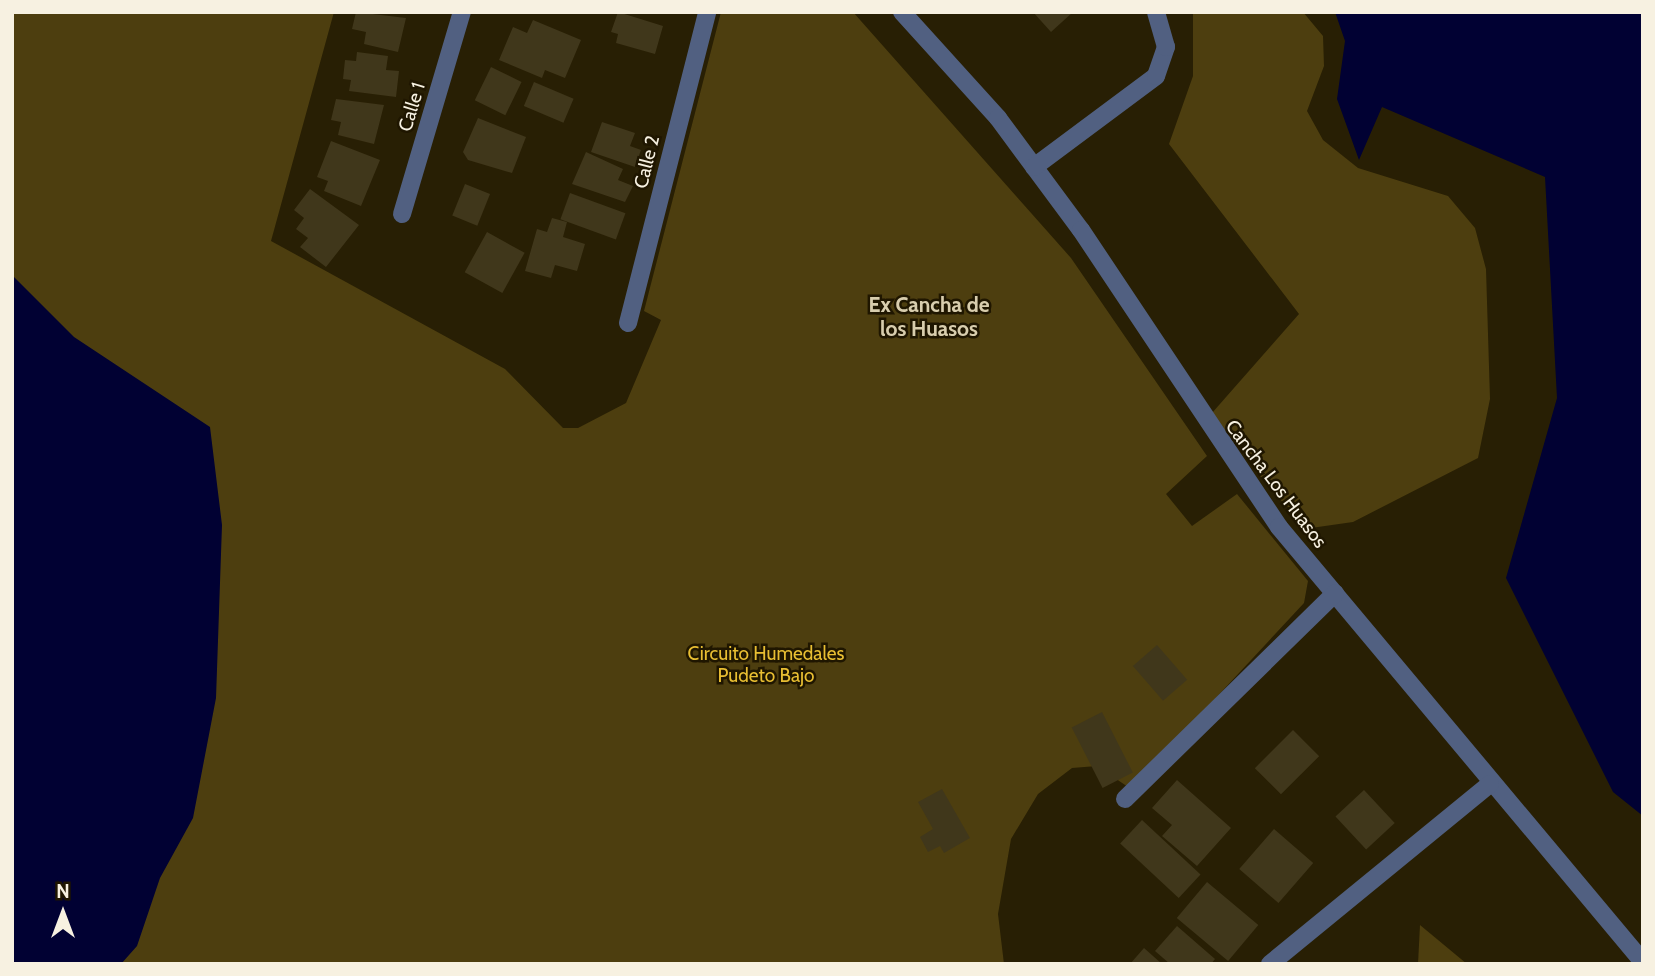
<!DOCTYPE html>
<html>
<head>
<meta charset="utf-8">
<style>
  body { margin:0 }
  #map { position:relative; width:1655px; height:976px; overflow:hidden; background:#281f04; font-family:Cabin,sans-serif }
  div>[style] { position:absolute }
  .green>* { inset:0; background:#4d3e0f }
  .water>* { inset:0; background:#010133 }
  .building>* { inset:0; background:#40371b; transform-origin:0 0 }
  .minor>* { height:18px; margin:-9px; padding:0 9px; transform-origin:9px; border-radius:9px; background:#516081 }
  span { translate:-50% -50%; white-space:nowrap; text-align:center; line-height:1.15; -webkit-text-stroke:5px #1f1600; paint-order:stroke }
  .street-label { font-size:19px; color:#f7f1e1 }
  .park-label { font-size:19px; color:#e8be32 }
  .neighbourhood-label { font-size:21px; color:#d8cdad; font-weight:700 }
  .frame { position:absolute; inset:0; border:14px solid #f7f1e1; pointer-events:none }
  .north { position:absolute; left:28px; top:878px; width:70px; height:70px; -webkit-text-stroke:5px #1f1600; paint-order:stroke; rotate:0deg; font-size:19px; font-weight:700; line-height:28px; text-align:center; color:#f7f1e1 }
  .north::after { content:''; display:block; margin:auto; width:24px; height:32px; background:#f7f1e1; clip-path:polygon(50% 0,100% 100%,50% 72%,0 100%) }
</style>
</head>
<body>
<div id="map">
  <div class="green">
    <div style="clip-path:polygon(12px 12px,334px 12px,271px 241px,505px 369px,563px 428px,578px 428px,626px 403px,661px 320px,644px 311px,721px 12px,853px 12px,1071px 258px,1207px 456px,1166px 494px,1192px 526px,1237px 494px,1308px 581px,1304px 603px,1131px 789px,1097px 766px,1072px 768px,1038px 794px,1011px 839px,998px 914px,1004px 964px,12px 964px)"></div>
    <div style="clip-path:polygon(1193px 12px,1303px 12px,1323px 36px,1324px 66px,1307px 111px,1323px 140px,1358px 168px,1448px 196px,1475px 228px,1486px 269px,1490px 399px,1478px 458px,1353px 522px,1311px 528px,1274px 494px,1212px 413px,1299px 314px,1169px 144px,1193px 76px)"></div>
    <div style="clip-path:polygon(1420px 925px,1467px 964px,1418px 964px)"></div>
  </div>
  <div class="water">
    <div style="clip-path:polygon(1335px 12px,1643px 12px,1643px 816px,1613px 792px,1506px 578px,1557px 398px,1545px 177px,1382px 107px,1359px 160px,1337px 99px,1345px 41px)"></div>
    <div style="clip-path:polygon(12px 275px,74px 337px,210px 427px,222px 525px,216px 698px,193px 818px,160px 878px,137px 946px,121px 964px,12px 964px)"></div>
  </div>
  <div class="building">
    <div style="clip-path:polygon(356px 12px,406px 18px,398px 52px,364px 44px,366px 32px,352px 29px)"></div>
    <div style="clip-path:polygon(618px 12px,663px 26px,655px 54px,616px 43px,618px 34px,611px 32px)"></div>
    <div style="clip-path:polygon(1033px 12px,1073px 12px,1051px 32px)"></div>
    <div style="clip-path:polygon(533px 20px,581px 40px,565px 78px,545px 70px,542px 78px,499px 60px,513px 27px,527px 33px)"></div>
    <div style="clip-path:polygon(357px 52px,388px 56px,386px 70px,399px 71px,396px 97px,349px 91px,351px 80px,343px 79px,345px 60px,356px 61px)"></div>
    <div style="left:491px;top:67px;width:34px;height:37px;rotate:26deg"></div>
    <div style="left:534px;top:82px;width:43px;height:26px;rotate:23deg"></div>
    <div style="clip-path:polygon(336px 99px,384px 105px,374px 144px,338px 135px,341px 122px,331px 120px)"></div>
    <div style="clip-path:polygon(478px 118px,526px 137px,512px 173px,468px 160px,463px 152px)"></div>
    <div style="clip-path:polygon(602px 122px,635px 133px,630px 146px,641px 150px,635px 167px,591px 152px)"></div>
    <div style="clip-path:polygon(331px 141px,380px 160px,361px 206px,324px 191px,328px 181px,317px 177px)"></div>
    <div style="clip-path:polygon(586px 152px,623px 169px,618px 180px,633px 186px,625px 202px,572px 184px)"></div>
    <div style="left:465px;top:184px;width:27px;height:34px;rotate:22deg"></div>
    <div style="clip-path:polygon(310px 189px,359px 225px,326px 267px,300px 247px,308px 238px,296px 229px,304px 218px,294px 210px)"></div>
    <div style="left:570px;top:193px;width:59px;height:28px;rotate:20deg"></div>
    <div style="clip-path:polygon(552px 218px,567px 222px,563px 237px,585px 244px,577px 271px,555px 265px,551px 278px,525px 271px,537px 229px,547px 232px)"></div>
    <div style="left:487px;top:232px;width:43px;height:46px;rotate:29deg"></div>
    <div style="left:1157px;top:645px;width:46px;height:32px;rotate:49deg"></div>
    <div style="left:1102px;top:712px;width:68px;height:34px;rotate:63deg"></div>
    <div style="left:1293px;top:730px;width:37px;height:54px;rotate:45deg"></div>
    <div style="clip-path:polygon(1177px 780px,1231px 828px,1197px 866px,1162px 836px,1172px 825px,1152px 808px)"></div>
    <div style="clip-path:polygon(942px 789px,970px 838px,944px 853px,940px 846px,928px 852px,920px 837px,933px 829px,918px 802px)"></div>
    <div style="left:1364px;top:790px;width:45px;height:39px;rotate:47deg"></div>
    <div style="left:1142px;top:820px;width:80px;height:32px;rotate:43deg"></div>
    <div style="left:1274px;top:829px;width:52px;height:53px;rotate:41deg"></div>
    <div style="left:1207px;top:882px;width:67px;height:47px;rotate:40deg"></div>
    <div style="clip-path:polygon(1177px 926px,1215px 959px,1211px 964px,1170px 964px,1155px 951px)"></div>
    <div style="clip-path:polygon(1144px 948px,1162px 964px,1130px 964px)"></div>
  </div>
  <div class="minor">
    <div style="left:902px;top:12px;width:143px;rotate:47.8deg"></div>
    <div style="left:998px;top:118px;width:139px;rotate:53.5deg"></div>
    <div style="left:1081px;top:230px;width:357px;rotate:56.3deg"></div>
    <div style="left:1279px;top:527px;width:567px;rotate:50.08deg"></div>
    <div style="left:1034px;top:167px;width:152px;rotate:-36.7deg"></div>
    <div style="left:1156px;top:76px;width:31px;rotate:-71deg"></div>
    <div style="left:1166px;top:47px;width:36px;rotate:-106deg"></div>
    <div style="left:402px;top:214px;width:211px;rotate:-73.5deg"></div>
    <div style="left:628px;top:323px;width:321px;rotate:-75.7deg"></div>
    <div style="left:1125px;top:799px;width:294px;rotate:-44.4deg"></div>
    <div style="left:1270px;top:964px;width:284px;rotate:-39.3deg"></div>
  </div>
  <div class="street-label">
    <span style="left:412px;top:107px;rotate:-73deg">Calle 1</span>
    <span style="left:647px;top:162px;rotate:-76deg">Calle 2</span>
    <span style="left:1276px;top:484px;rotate:53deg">Cancha Los Huasos</span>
  </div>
  <div class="park-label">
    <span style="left:766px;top:665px">Circuito Humedales<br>Pudeto Bajo</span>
  </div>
  <div class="neighbourhood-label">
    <span style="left:929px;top:317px">Ex Cancha de<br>los Huasos</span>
  </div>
  <div class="frame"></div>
  <div class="north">N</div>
</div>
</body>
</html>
